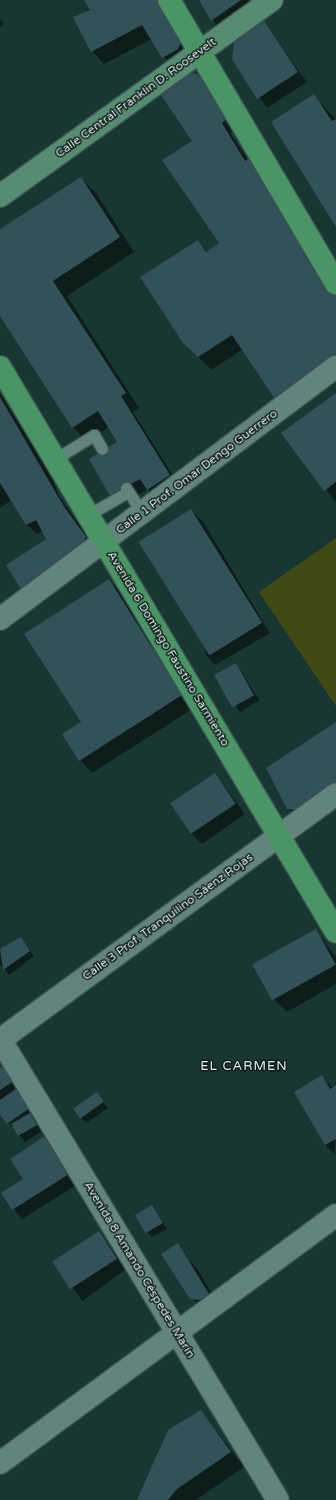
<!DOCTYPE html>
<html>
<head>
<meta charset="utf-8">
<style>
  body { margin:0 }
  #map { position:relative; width:336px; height:1500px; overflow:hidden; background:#193732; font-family:"Varela Round",sans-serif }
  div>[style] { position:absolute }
  .green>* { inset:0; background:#424a14 }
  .shadow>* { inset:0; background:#0007; transform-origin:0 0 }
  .building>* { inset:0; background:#325158; transform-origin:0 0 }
  .roads { filter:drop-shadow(1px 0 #395550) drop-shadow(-1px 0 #395550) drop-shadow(0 1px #395550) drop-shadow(0 -1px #395550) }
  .service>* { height:11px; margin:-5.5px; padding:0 5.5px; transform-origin:5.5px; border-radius:5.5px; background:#63847e }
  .minor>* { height:22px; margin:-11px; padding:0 11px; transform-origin:11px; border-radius:11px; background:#63847e }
  .tertiary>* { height:22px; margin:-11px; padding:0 11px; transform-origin:11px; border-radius:11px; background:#63847e }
  .secondary>* { height:22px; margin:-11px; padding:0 11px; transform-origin:11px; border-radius:11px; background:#568c72 }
  .primary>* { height:22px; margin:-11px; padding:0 11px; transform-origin:11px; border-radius:11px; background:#4a9466 }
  span { translate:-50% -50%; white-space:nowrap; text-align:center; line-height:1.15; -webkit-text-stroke:3px #0f1c1a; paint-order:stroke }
  .street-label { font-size:12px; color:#dceeea }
  .neighbourhood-label { font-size:13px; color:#dceeea; letter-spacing:1px }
</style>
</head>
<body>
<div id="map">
  <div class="green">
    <div style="clip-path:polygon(336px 538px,336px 706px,259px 592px)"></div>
  </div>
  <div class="shadow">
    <div style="clip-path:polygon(85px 0,165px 0,191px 51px,173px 68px,152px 39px,104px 64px,92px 51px,74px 18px,90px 9px)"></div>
    <div style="clip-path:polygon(200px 0,248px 0,250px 2px,217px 26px)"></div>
    <div style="clip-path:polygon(0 19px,4px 24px,0 27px)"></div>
    <div style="clip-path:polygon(264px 23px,307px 82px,267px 108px,233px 59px)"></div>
    <div style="clip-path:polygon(188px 74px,238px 127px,230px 133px,336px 287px,336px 382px,291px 413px,243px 349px,211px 370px,183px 342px,198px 242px,208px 252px,221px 244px,164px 161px,194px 142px)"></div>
    <div style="clip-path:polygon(314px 96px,336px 120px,336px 225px)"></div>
    <div style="clip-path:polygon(81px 178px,96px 193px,134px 252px,67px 296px,139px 408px,133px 412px,179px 485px,157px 499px,148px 489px,121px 505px,111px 495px,119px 443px,109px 427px,87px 442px,73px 427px,0 315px,0 231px)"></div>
    <div style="clip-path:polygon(0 393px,51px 475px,59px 496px,95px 547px,22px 589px,7px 565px,47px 539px,43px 531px,37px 534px,27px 525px,13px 499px,0 508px)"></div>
    <div style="clip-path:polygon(336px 396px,336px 502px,283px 433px)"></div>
    <div style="clip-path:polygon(191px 510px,204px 523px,270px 633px,215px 665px,206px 655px)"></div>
    <div style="clip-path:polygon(109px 580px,123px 595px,194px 708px,92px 773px,80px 760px,82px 722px)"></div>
    <div style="left:236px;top:664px;width:43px;height:23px;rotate:57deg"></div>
    <div style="clip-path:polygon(336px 724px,301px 821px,288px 808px)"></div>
    <div style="clip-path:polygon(215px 774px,245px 814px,202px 844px,192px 834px)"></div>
    <div style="clip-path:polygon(316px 931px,336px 957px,336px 984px,287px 1012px,274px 999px)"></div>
    <div style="clip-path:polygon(21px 939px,34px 956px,9px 975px,0 964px,0 950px)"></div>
    <div style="clip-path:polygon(4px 1066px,42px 1115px,35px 1120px,42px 1131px,25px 1142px,0 1113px,0 1069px)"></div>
    <div style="clip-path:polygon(322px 1077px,333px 1088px,336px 1086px,335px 1154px,325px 1145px)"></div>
    <div style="clip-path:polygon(97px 1094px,108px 1108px,86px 1123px,81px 1118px)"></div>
    <div style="clip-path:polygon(45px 1138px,78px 1184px,22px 1219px,2px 1193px,24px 1179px)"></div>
    <div style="clip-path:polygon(152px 1206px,167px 1229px,152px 1237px,147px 1232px)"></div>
    <div style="left:99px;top:1232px;width:46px;height:54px;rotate:54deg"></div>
    <div style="clip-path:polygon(178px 1244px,188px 1258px,171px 1268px)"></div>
    <div style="clip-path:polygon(189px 1260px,198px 1270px,218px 1304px,200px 1308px,172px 1270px)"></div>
    <div style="clip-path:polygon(201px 1411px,244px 1467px,196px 1500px,140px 1500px)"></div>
  </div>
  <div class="building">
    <div style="clip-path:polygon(84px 0,160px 0,182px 40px,178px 49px,162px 58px,142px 25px,91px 52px,73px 17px,90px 10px)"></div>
    <div style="clip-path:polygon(199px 0,241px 0,211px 21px)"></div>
    <div style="clip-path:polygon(264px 21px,298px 72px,257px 99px,232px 59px,234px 41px)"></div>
    <div style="clip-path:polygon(187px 73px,201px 74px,229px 117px,222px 123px,245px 161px,254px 155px,336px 292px,336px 357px,275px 399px,232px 335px,198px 357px,183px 343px,140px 277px,198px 240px,206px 252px,219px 243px,162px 160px,192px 141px,159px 92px)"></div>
    <div style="clip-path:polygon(314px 94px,332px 121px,336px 119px,336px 227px,271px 122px)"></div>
    <div style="clip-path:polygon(81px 177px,120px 237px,53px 281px,126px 393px,121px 396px,170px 475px,147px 490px,140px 479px,110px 496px,89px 459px,117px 442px,98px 411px,72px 428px,0 316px,0 229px)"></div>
    <div style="clip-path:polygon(336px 393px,336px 482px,324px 491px,281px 433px)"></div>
    <div style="clip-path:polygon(0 397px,63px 505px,86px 537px,78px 552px,21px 589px,6px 565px,46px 539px,36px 520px,26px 525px,0 483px)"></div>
    <div style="left:191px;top:509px;width:134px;height:62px;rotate:58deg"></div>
    <div style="clip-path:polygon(109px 579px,182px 695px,79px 761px,62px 734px,81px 722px,24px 634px)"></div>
    <div style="left:236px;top:663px;width:37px;height:25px;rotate:61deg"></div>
    <div style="clip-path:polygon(336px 722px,336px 784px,299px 810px,287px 809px,266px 768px)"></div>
    <div style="left:215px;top:773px;width:37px;height:54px;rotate:56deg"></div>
    <div style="left:316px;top:929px;width:41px;height:73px;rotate:61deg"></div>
    <div style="clip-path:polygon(21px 937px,30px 951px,3px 970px,0 949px)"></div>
    <div style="clip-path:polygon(4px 1065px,14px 1081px,0 1090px,0 1068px)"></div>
    <div style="clip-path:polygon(322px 1075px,330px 1089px,336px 1085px,336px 1139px,325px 1145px,294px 1092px)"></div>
    <div style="clip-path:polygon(20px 1086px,34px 1105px,7px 1124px,0 1115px,0 1100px)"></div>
    <div style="left:97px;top:1092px;width:12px;height:29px;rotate:55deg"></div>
    <div style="left:30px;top:1113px;width:14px;height:22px;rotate:60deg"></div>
    <div style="clip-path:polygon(45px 1136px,69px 1174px,12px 1210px,1px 1193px,23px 1179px,10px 1159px)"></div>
    <div style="left:152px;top:1205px;width:21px;height:20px;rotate:59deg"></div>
    <div style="left:99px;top:1231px;width:33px;height:56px;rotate:57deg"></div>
    <div style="clip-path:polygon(178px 1243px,209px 1294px,200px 1300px,190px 1299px,161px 1254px)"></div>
    <div style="clip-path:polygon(201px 1410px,231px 1452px,177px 1489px,168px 1500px,137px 1500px,168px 1430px)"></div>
  </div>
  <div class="roads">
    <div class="service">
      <div style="left:55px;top:459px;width:46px;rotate:-31.6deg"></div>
      <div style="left:94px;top:435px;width:16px;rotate:60deg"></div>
      <div style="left:126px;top:488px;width:30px;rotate:57deg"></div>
      <div style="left:88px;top:515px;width:46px;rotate:-29.9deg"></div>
    </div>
    <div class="minor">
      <div style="left:0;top:619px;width:420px;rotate:-36.9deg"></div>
      <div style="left:0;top:1040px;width:416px;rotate:-36.2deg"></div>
      <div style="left:0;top:1463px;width:418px;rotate:-36.4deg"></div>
    </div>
    <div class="tertiary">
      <div style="left:0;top:1039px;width:538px;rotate:58.91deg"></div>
    </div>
    <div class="secondary">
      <div style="left:0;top:196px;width:335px;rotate:-35.8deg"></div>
    </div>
    <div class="primary">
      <div style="left:169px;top:0;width:329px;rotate:59.5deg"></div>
      <div style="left:0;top:367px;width:657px;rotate:59.26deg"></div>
    </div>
  </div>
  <div class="street-label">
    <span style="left:136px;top:98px;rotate:-36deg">Calle Central Franklin D. Roosevelt</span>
    <span style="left:197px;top:472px;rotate:-37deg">Calle 1 Prof. Omar Dengo Guerrero</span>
    <span style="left:168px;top:649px;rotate:59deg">Avenida 6 Domingo Faustino Sarmiento</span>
    <span style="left:168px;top:917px;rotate:-36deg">Calle 3 Prof. Tranquilino Sáenz Rojas</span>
    <span style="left:139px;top:1270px;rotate:59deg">Avenida 8 Amando Céspedes Marín</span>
  </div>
  <div class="neighbourhood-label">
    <span style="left:244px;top:1066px">EL CARMEN</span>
  </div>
</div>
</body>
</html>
